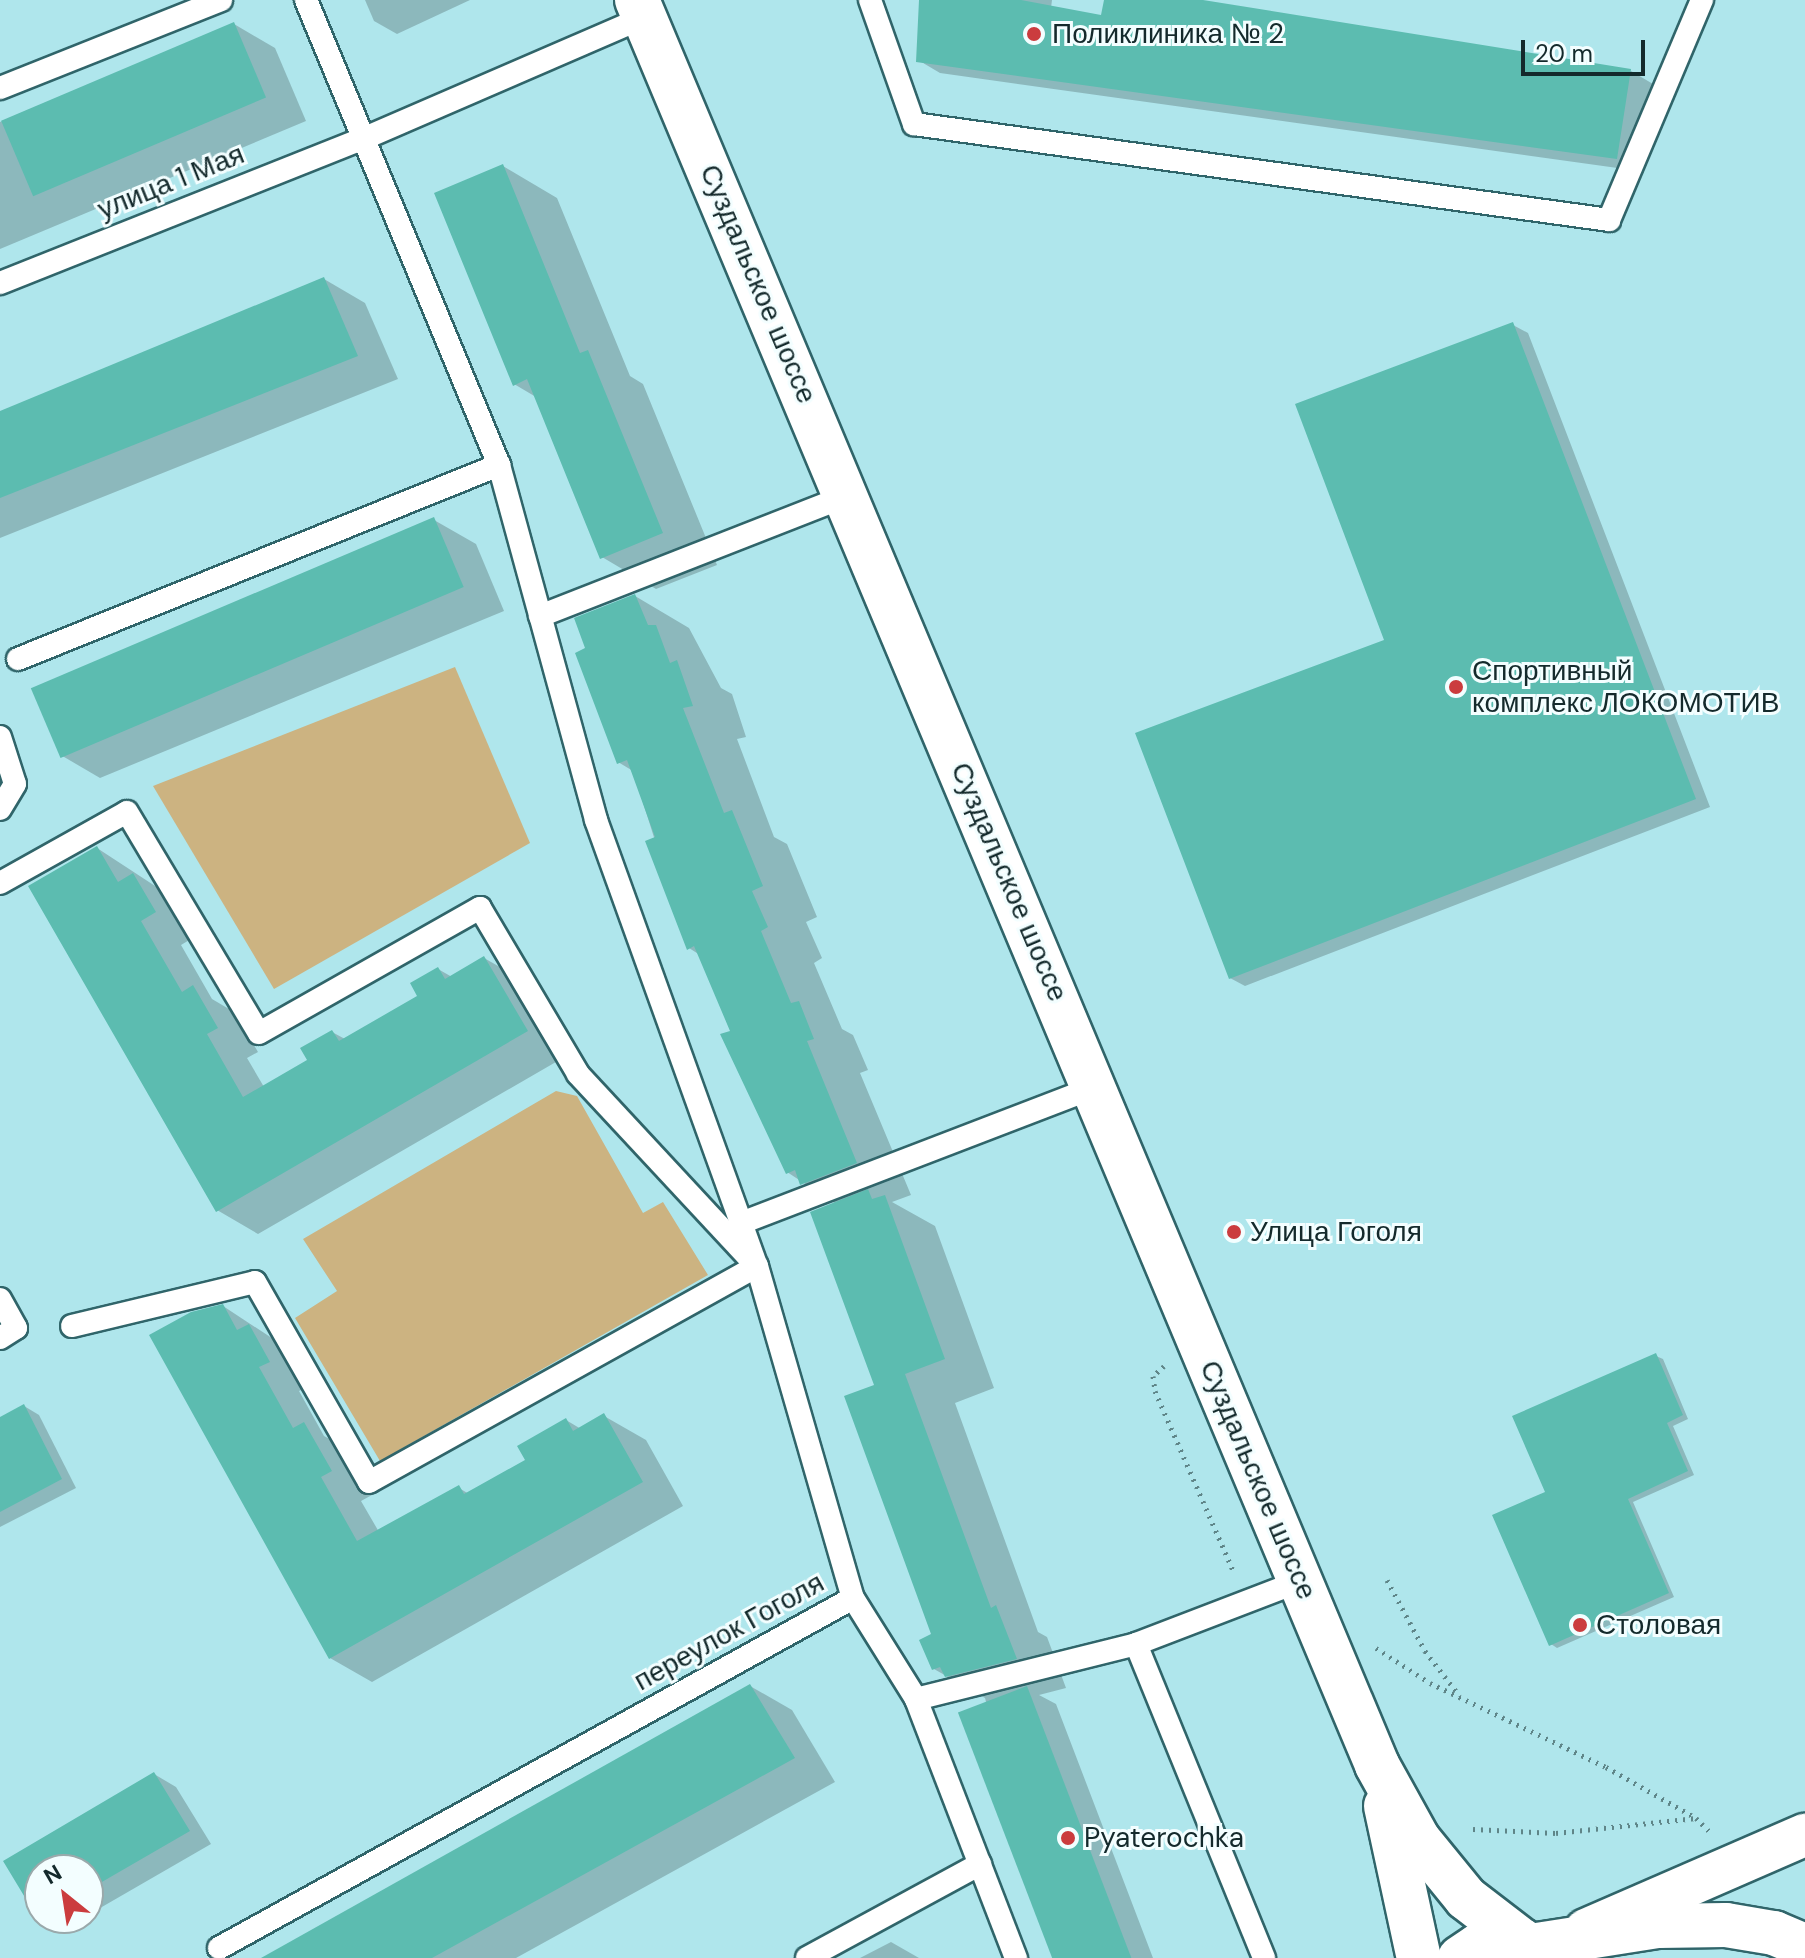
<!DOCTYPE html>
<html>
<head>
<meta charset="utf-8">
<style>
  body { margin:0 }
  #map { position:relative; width:1805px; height:1958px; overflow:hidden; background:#afe6ec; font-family:"DM Sans",sans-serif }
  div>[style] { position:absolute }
  .green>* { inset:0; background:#ccb381 }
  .shadow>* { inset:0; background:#0003 }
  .building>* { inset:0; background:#5cbcb0; transform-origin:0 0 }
  .path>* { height:5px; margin-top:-2.5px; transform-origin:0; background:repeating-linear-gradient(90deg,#5f8588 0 2px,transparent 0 8px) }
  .roads { filter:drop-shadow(2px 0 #30656a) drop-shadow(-2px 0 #30656a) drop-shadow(0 2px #30656a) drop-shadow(0 -2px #30656a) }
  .lane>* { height:22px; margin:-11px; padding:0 11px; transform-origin:11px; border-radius:11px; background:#fff }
  .street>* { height:42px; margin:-21px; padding:0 21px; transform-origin:21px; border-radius:21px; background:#fff }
  .secondary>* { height:44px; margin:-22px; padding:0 22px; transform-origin:22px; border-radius:22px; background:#fff }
  .dots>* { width:22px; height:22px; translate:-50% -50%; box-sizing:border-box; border:4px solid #f3feff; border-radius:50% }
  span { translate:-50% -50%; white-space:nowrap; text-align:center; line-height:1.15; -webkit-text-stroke:6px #f3feff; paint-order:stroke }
  .poi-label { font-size:28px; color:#142a2c }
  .left { translate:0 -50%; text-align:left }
  .street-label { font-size:28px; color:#142a2c }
  .north { position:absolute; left:24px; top:1854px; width:80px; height:80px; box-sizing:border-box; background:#f3feff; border:2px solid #9aa9ab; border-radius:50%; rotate:330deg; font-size:22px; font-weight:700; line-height:32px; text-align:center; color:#142a2c }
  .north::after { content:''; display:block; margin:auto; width:28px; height:36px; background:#cb3c3e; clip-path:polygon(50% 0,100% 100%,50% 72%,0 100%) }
  .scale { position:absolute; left:1521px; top:40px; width:124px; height:36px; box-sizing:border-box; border:4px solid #142a2c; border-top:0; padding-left:10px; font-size:24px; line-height:28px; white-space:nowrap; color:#142a2c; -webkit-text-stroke:6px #f3feff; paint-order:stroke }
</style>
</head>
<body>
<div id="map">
  <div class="green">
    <div style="clip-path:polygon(455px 667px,530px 843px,274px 989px,153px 786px)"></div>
    <div style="clip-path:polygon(556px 1091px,577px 1096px,643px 1213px,663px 1202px,708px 1275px,380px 1461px,295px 1318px,337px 1291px,303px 1239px)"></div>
  </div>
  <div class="shadow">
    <div style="clip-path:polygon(365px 0,470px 0,397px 34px,374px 21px)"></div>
    <div style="clip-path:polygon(933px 0,1052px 0,1051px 8px,1102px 17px,1106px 0,1191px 0,1631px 71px,1653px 84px,1639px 171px,940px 73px,918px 60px)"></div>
    <div style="clip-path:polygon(234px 24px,275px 48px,306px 121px,0 249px,0 122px)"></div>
    <div style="clip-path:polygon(503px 166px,557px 198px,630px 376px,643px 384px,717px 565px,656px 589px,602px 557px,536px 397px,514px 384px)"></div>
    <div style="clip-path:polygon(324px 279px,365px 303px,398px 379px,0 538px,0 413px)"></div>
    <div style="clip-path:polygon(1513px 325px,1528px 333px,1710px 807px,1245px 986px,1230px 978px,1387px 641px)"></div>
    <div style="clip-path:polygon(434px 520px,476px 544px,504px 611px,100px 778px,59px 754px)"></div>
    <div style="clip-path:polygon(635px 596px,689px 628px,721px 688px,732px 694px,746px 737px,737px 739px,774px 837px,787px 844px,817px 917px,806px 922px,822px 958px,814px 963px,842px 1029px,853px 1035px,868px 1070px,860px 1073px,911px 1195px,892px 1202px,935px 1226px,994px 1388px,955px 1403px,1038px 1632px,1047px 1637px,1066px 1688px,1039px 1695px,1056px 1704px,1153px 1958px,1054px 1958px,985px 1698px,934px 1669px,933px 1636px,836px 1204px,787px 1172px,700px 955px,689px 948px,633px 771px,618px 762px,587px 649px)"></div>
    <div style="clip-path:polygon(97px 848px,175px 899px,196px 936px,181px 945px,212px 999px,234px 1012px,258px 1052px,247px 1058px,264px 1087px,310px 1061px,332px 1032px,345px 1039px,420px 997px,438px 969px,452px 977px,484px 958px,526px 982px,568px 1055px,258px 1234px,217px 1210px)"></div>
    <div style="clip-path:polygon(223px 1306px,290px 1350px,310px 1386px,299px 1391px,324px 1436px,346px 1448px,372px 1495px,361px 1501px,379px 1532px,459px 1488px,469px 1494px,527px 1461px,566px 1420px,581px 1429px,604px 1416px,646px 1440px,683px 1506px,372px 1682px,330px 1658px)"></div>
    <div style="clip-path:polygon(1656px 1356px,1663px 1359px,1688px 1419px,1673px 1426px,1694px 1475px,1633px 1502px,1674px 1597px,1557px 1648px,1551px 1644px,1548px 1493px)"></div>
    <div style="clip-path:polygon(24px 1406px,39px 1415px,76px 1488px,0 1527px,0 1420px)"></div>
    <div style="clip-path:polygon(750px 1686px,792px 1710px,835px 1782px,516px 1958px,265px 1958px)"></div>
    <div style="clip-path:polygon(154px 1774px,176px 1787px,211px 1844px,88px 1915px,88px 1870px,40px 1870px,40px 1918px,6px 1861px)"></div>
    <div style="clip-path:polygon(40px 1918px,84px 1918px,62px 1931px)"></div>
    <div style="clip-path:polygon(891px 1942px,919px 1958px,860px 1958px)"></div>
  </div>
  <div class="building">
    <div style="clip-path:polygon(919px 0,1021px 0,1101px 15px,1104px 0,1203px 0,1631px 69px,1617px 159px,916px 62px)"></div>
    <div style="left:234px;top:22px;width:82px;height:253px;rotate:67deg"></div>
    <div style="clip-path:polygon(503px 164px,580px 353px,588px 350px,663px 533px,600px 559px,527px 379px,513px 386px,434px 193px)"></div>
    <div style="clip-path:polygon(324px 277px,358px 356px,0 498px,0 411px)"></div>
    <div style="clip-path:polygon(1513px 322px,1696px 799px,1229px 979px,1135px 733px,1384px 640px,1295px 404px)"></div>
    <div style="left:434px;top:517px;width:76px;height:438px;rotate:67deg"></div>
    <div style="clip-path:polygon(635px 594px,648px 625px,656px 625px,670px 663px,677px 660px,693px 706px,683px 708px,724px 813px,732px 810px,763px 886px,752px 891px,768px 927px,761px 931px,791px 1003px,799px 1001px,814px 1039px,807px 1041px,857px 1163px,800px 1185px,795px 1170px,786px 1174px,720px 1034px,730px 1031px,694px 946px,687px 950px,645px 841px,655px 837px,627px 760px,617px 764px,575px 653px,585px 648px,574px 618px)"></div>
    <div style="clip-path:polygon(97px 846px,118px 882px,133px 873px,156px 912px,141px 921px,182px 992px,193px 985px,218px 1028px,207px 1034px,243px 1097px,307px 1060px,300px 1048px,332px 1030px,339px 1041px,417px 996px,410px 983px,438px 967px,445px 979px,484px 956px,528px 1031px,216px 1212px,28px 886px)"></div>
    <div style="clip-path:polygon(868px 1189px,872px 1199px,885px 1195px,945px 1359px,905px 1374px,991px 1608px,996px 1605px,1017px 1659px,945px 1677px,940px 1667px,932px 1670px,919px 1640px,931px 1634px,844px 1396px,874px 1385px,810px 1212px)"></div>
    <div style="clip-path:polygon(223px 1304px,237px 1330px,249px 1324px,270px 1362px,259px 1367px,293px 1428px,304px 1422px,332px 1471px,321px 1477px,357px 1541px,459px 1485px,464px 1494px,525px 1460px,517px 1446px,566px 1418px,573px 1431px,604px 1413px,643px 1482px,329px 1659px,149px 1335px,191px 1312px)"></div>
    <div style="clip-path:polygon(1656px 1353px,1683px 1415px,1667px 1423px,1688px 1471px,1628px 1499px,1669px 1593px,1549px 1646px,1492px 1515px,1545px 1492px,1512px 1416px)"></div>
    <div style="clip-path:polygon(24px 1404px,62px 1479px,0 1512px,0 1417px)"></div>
    <div style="clip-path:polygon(750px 1684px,795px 1758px,432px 1958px,261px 1958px)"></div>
    <div style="left:1027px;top:1686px;width:291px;height:74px;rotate:69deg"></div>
    <div style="clip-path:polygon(154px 1772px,190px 1831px,88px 1890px,88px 1870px,40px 1870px,38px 1919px,3px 1861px)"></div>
  </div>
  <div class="path">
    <div style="left:1164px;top:1366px;width:15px;rotate:138deg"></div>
    <div style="left:1153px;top:1376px;width:15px;rotate:82deg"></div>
    <div style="left:1155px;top:1391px;width:198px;rotate:66.5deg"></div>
    <div style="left:1387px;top:1580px;width:81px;rotate:61.8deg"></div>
    <div style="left:1425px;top:1651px;width:56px;rotate:52.3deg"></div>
    <div style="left:1376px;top:1648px;width:64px;rotate:32.9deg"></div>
    <div style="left:1430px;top:1683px;width:195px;rotate:25.5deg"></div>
    <div style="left:1606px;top:1767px;width:103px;rotate:29.5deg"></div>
    <div style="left:1473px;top:1829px;width:83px;rotate:2.8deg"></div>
    <div style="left:1556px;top:1833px;width:141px;rotate:-6.1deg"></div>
    <div style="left:1696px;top:1818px;width:18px;rotate:45deg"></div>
  </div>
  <div class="roads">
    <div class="lane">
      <div style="left:306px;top:0;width:503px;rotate:67.46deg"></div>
      <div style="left:499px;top:465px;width:368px;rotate:74.7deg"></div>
      <div style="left:596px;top:820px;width:474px;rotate:70.2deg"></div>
      <div style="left:757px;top:1266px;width:346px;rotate:73.9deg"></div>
      <div style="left:870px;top:0;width:132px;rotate:70.5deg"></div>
      <div style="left:914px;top:124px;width:702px;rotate:7.86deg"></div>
      <div style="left:1609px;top:220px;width:239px;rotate:-67.1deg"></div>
      <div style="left:0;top:88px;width:238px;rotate:-21.7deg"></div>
      <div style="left:0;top:283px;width:393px;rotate:-21.7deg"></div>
      <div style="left:365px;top:138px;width:305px;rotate:-23.4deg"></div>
      <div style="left:540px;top:616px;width:331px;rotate:-21.4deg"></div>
      <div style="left:18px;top:659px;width:519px;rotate:-21.97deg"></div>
      <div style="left:0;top:737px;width:49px;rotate:72.3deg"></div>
      <div style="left:15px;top:784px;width:29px;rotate:121deg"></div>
      <div style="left:0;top:883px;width:145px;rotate:-29.2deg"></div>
      <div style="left:127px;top:812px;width:257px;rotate:59.2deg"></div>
      <div style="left:259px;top:1033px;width:254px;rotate:-29.5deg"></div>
      <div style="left:480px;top:908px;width:193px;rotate:59.4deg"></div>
      <div style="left:578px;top:1074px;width:254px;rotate:47.1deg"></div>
      <div style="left:741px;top:1223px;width:379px;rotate:-21deg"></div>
      <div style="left:0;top:1299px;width:33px;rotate:61deg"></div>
      <div style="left:16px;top:1328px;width:19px;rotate:148deg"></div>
      <div style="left:72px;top:1326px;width:188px;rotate:-13.5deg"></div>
      <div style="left:255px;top:1282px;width:230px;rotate:60.3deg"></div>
      <div style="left:369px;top:1482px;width:444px;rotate:-29.1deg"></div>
      <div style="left:1136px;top:1644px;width:339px;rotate:67.8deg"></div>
      <div style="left:916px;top:1699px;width:278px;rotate:68.9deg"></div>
      <div style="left:219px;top:1948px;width:724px;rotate:-28.9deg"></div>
      <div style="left:853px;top:1598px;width:119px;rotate:58deg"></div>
      <div style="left:916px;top:1699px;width:227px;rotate:-14deg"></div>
      <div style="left:1136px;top:1644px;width:176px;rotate:-21deg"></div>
      <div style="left:807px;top:1958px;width:197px;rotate:-28.5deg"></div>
    </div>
    <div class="street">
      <div style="left:1586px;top:1930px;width:239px;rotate:-23.5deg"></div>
    </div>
    <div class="secondary">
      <div style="left:637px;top:0;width:1914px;rotate:67.25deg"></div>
      <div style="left:1377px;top:1765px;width:85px;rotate:61deg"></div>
      <div style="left:1418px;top:1839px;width:76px;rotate:50.9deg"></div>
      <div style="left:1466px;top:1898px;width:71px;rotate:37.5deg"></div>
      <div style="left:1522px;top:1941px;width:39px;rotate:26deg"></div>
      <div style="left:1386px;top:1806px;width:156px;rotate:77.8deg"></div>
      <div style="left:1537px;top:1945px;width:122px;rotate:-8.9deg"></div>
      <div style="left:1658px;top:1926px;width:68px;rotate:-0.8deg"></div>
      <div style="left:1726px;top:1925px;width:49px;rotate:9.5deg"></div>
      <div style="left:1774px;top:1933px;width:34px;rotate:23deg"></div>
      <div style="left:1460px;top:1958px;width:22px;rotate:-34deg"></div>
      <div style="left:1478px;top:1946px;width:44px;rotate:-6.5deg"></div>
    </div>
  </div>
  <div class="dots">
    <div style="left:1034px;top:34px;background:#cb3c3e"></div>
    <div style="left:1456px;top:687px;background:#cb3c3e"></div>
    <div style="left:1234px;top:1232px;background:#cb3c3e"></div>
    <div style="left:1580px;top:1625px;background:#cb3c3e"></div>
    <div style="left:1068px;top:1838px;background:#cb3c3e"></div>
  </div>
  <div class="poi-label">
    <span class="left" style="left:1052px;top:34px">Поликлиника № 2</span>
    <span class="left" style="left:1472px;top:687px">Спортивный<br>комплекс ЛОКОМОТИВ</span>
    <span class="left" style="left:1250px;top:1232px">Улица Гоголя</span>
    <span class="left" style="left:1596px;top:1625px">Столовая</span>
    <span class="left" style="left:1084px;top:1838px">Pyaterochka</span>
  </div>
  <div class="street-label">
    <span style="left:171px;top:182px;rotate:-22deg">улица 1 Мая</span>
    <span style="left:758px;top:284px;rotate:67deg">Суздальское шоссе</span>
    <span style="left:1009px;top:882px;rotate:67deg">Суздальское шоссе</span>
    <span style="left:1258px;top:1480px;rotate:67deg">Суздальское шоссе</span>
    <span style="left:729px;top:1632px;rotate:-29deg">переулок Гоголя</span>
  </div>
  <div class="north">N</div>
  <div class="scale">20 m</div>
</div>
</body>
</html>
